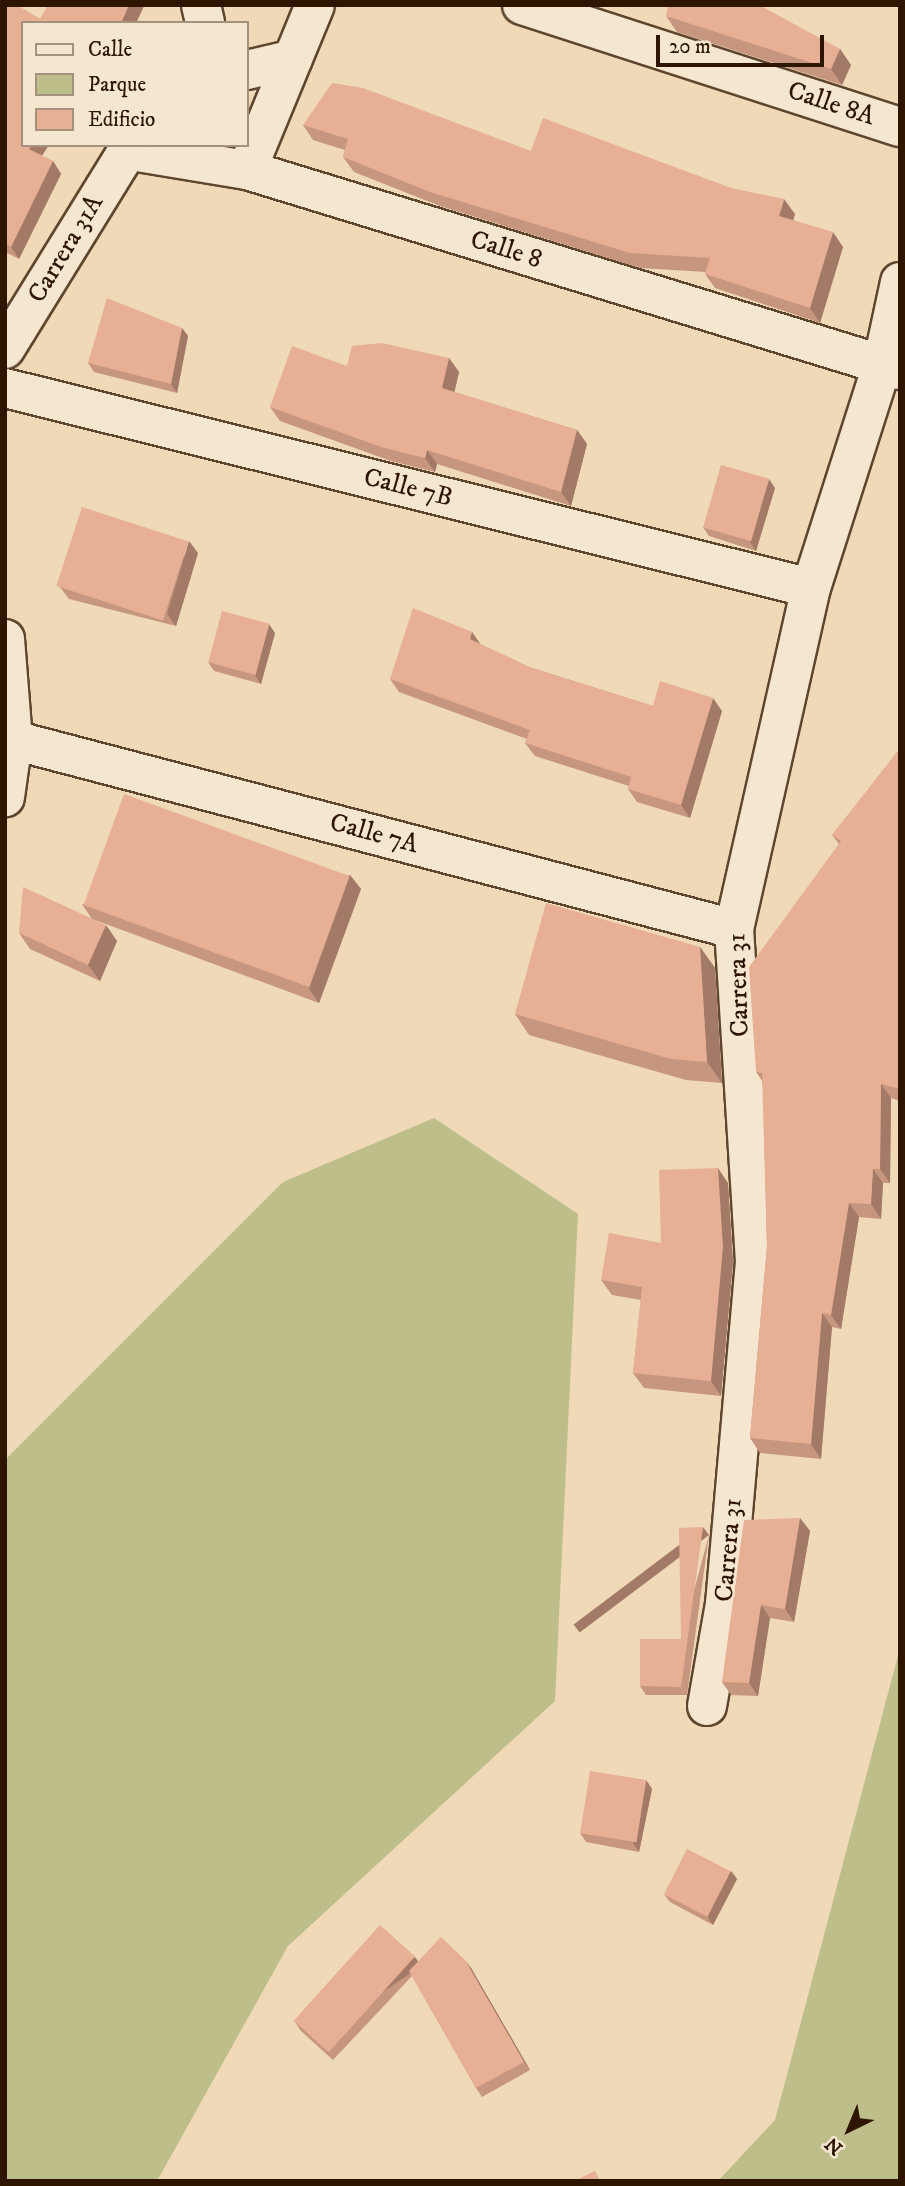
<!DOCTYPE html>
<html>
<head>
<meta charset="utf-8">
<style>
  body { margin:0 }
  #map { position:relative; width:905px; height:2186px; overflow:hidden; background:#efd9b6; font-family:"IM FELL DW Pica",serif }
  div>[style] { position:absolute }
  .green>* { inset:0; background:#bebe8b }
  .roads { filter:drop-shadow(2px 0 #5e462e) drop-shadow(-2px 0 #5e462e) drop-shadow(0 2px #5e462e) drop-shadow(0 -2px #5e462e) }
  .street>* { height:38px; margin:-19px; padding:0 19px; transform-origin:19px; border-radius:19px; background:#f5e6d0 }
  .wall>* { inset:0; background:#c7967e }
  .shaded-wall>* { inset:0; background:#a27a67; transform-origin:0 0 }
  .building>* { inset:0; background:#e7af93; transform-origin:0 0 }
  span { translate:-50% -50%; white-space:nowrap; text-align:center; line-height:1.15; -webkit-text-stroke:5px #f5e6d0; paint-order:stroke }
  .street-label { font-size:26px; color:#2d1500 }
  .frame { position:absolute; inset:0; border:7px solid #2d1500; pointer-events:none }
  .legend { position:absolute; left:21px; top:21px; width:228px; height:126px; box-sizing:border-box; background:#f5e6d0; border:2px solid #a5927d; margin:0; padding:9px 12px; list-style:none; font-size:21px; color:#2d1500 }
  .legend li { display:flex; align-items:center; gap:14px; height:35px }
  .legend b { width:35px; border:2px solid #a5927d }
  .north { position:absolute; left:814px; top:2095px; width:70px; height:70px; -webkit-text-stroke:5px #f5e6d0; paint-order:stroke; rotate:223deg; font-size:19px; font-weight:700; line-height:28px; text-align:center; color:#2d1500 }
  .north::after { content:''; display:block; margin:auto; width:24px; height:32px; background:#2d1500; clip-path:polygon(50% 0,100% 100%,50% 72%,0 100%) }
  .scale { position:absolute; left:656px; top:35px; width:168px; height:32px; box-sizing:border-box; border:4px solid #2d1500; border-top:0; padding-left:9px; font-size:21px; line-height:24px; white-space:nowrap; color:#2d1500; -webkit-text-stroke:5px #f5e6d0; paint-order:stroke }
</style>
</head>
<body>
<div id="map">
  <div class="green">
    <div style="clip-path:polygon(434px 1118px,578px 1214px,555px 1701px,288px 1946px,157px 2181px,5px 2181px,5px 1460px,283px 1182px)"></div>
    <div style="clip-path:polygon(900px 1648px,900px 2181px,718px 2181px,775px 2120px)"></div>
  </div>
  <div class="roads">
    <div class="street">
      <div style="left:201px;top:5px;width:18px;rotate:77deg"></div>
      <div style="left:522px;top:5px;width:397px;rotate:17.9deg"></div>
      <div style="left:247px;top:70px;width:47px;rotate:-13.4deg"></div>
      <div style="left:126px;top:150px;width:123px;rotate:9.4deg"></div>
      <div style="left:247px;top:170px;width:683px;rotate:17.03deg"></div>
      <div style="left:247px;top:170px;width:178px;rotate:-67.6deg"></div>
      <div style="left:5px;top:349px;width:240px;rotate:-58.3deg"></div>
      <div style="left:5px;top:388px;width:830px;rotate:13.94deg"></div>
      <div style="left:5px;top:639px;width:101px;rotate:85.5deg"></div>
      <div style="left:13px;top:740px;width:58px;rotate:98deg"></div>
      <div style="left:13px;top:740px;width:745px;rotate:14.69deg"></div>
      <div style="left:707px;top:1706px;width:104px;rotate:-80deg"></div>
      <div style="left:725px;top:1604px;width:343px;rotate:-85deg"></div>
      <div style="left:755px;top:1262px;width:334px;rotate:-93.6deg"></div>
      <div style="left:734px;top:929px;width:350px;rotate:-77.3deg"></div>
      <div style="left:811px;top:588px;width:233px;rotate:-72.3deg"></div>
      <div style="left:882px;top:366px;width:86px;rotate:-77.9deg"></div>
    </div>
  </div>
  <div class="wall">
    <div style="clip-path:polygon(5px 5px,40px 19px,144px 6px,136px 23px,23px 23px,42px 156px,53px 161px,61px 174px,19px 259px,5px 252px)"></div>
    <div style="clip-path:polygon(666px 16px,840px 49px,851px 65px,842px 85px,677px 32px)"></div>
    <div style="clip-path:polygon(303px 125px,531px 151px,795px 214px,793px 220px,843px 247px,820px 323px,715px 288px,705px 274px,706px 272px,640px 268px,440px 206px,354px 172px,343px 157px,345px 150px,313px 140px)"></div>
    <div style="clip-path:polygon(182px 328px,188px 336px,177px 393px,94px 372px,88px 363px)"></div>
    <div style="clip-path:polygon(449px 358px,459px 372px,454px 392px,577px 430px,587px 444px,571px 506px,437px 464px,435px 472px,391px 461px,280px 421px,270px 407px)"></div>
    <div style="clip-path:polygon(775px 488px,756px 551px,709px 536px,703px 527px)"></div>
    <div style="clip-path:polygon(198px 553px,176px 626px,69px 599px,60px 587px)"></div>
    <div style="clip-path:polygon(472px 632px,480px 644px,529px 667px,653px 706px,722px 711px,690px 818px,637px 802px,628px 789px,629px 786px,535px 756px,525px 743px,527px 739px,399px 692px,390px 679px)"></div>
    <div style="clip-path:polygon(275px 633px,261px 684px,214px 671px,208px 662px)"></div>
    <div style="clip-path:polygon(900px 753px,900px 1101px,891px 1098px,890px 1183px,883px 1183px,881px 1219px,859px 1217px,841px 1329px,832px 1327px,821px 1459px,760px 1453px,750px 1438px,767px 1247px,763px 1082px,756px 1072px,839px 844px,832px 835px)"></div>
    <div style="clip-path:polygon(350px 875px,361px 889px,319px 1003px,95px 920px,117px 941px,100px 981px,30px 949px,19px 933px,92px 919px,82px 904px)"></div>
    <div style="clip-path:polygon(700px 947px,715px 968px,722px 1083px,686px 1080px,529px 1035px,515px 1014px)"></div>
    <div style="clip-path:polygon(728px 1183px,733px 1262px,721px 1396px,644px 1388px,633px 1373px,641px 1300px,612px 1295px,601px 1280px,661px 1243px)"></div>
    <div style="clip-path:polygon(800px 1518px,810px 1531px,794px 1622px,770px 1618px,758px 1696px,731px 1695px,722px 1682px)"></div>
    <div style="clip-path:polygon(709px 1535px,687px 1695px,646px 1695px,640px 1686px,681px 1639px)"></div>
    <div style="clip-path:polygon(646px 1780px,652px 1789px,639px 1852px,586px 1842px,580px 1833px)"></div>
    <div style="clip-path:polygon(731px 1871px,737px 1879px,713px 1925px,670px 1902px,664px 1894px)"></div>
    <div style="clip-path:polygon(418px 1962px,471px 1968px,530px 2070px,482px 2097px,476px 2088px,412px 1976px,333px 2060px,301px 2031px,295px 2022px)"></div>
  </div>
  <div class="shaded-wall">
    <div style="clip-path:polygon(129px 5px,144px 6px,136px 23px,121px 23px)"></div>
    <div style="clip-path:polygon(840px 49px,851px 65px,842px 85px,831px 69px)"></div>
    <div style="clip-path:polygon(32px 145px,49px 145px,38px 162px,29px 149px)"></div>
    <div style="clip-path:polygon(53px 161px,61px 174px,19px 259px,11px 247px)"></div>
    <div style="clip-path:polygon(784px 199px,795px 214px,790px 230px,779px 216px)"></div>
    <div style="clip-path:polygon(833px 232px,843px 247px,820px 323px,810px 308px)"></div>
    <div style="clip-path:polygon(182px 328px,188px 336px,177px 393px,171px 384px)"></div>
    <div style="clip-path:polygon(449px 358px,459px 372px,452px 403px,442px 388px)"></div>
    <div style="clip-path:polygon(577px 430px,587px 444px,571px 506px,561px 492px)"></div>
    <div style="clip-path:polygon(427px 450px,437px 464px,435px 472px,425px 458px)"></div>
    <div style="clip-path:polygon(769px 479px,775px 488px,756px 551px,750px 542px)"></div>
    <div style="clip-path:polygon(189px 541px,198px 553px,176px 626px,167px 614px)"></div>
    <div style="clip-path:polygon(269px 624px,275px 633px,261px 684px,255px 675px)"></div>
    <div style="clip-path:polygon(472px 632px,481px 645px,470px 639px)"></div>
    <div style="clip-path:polygon(713px 698px,722px 711px,690px 818px,681px 805px)"></div>
    <div style="clip-path:polygon(350px 875px,361px 889px,319px 1003px,309px 989px)"></div>
    <div style="clip-path:polygon(106px 925px,117px 941px,100px 981px,88px 965px)"></div>
    <div style="clip-path:polygon(700px 947px,715px 968px,722px 1083px,707px 1062px)"></div>
    <div style="clip-path:polygon(881px 1084px,891px 1098px,890px 1183px,880px 1169px)"></div>
    <div style="clip-path:polygon(718px 1168px,728px 1183px,733px 1262px,721px 1396px,711px 1381px)"></div>
    <div style="clip-path:polygon(873px 1169px,883px 1183px,881px 1219px,871px 1204px)"></div>
    <div style="clip-path:polygon(849px 1203px,859px 1217px,841px 1329px,831px 1315px)"></div>
    <div style="clip-path:polygon(822px 1313px,832px 1327px,821px 1459px,811px 1444px)"></div>
    <div style="clip-path:polygon(800px 1518px,810px 1531px,794px 1622px,785px 1609px)"></div>
    <div style="left:703px;top:1527px;width:10px;height:162px;rotate:53deg"></div>
    <div style="clip-path:polygon(761px 1605px,770px 1618px,758px 1696px,749px 1683px)"></div>
    <div style="clip-path:polygon(646px 1780px,652px 1789px,639px 1852px,633px 1843px)"></div>
    <div style="clip-path:polygon(731px 1871px,737px 1879px,713px 1925px,707px 1916px)"></div>
    <div style="left:415px;top:1957px;width:11px;height:129px;rotate:56deg"></div>
    <div style="clip-path:polygon(465px 1960px,471px 1968px,530px 2070px,524px 2062px)"></div>
  </div>
  <div class="building">
    <div style="clip-path:polygon(5px 5px,17px 5px,40px 19px,48px 5px,129px 5px,121px 23px,23px 23px,23px 145px,32px 145px,29px 149px,53px 161px,11px 247px,5px 244px)"></div>
    <div style="clip-path:polygon(668px 5px,759px 5px,840px 49px,831px 69px,666px 16px)"></div>
    <div style="clip-path:polygon(332px 83px,363px 88px,531px 151px,543px 118px,731px 188px,784px 199px,779px 216px,833px 232px,810px 308px,705px 274px,710px 258px,630px 253px,430px 192px,343px 157px,348px 139px,303px 125px)"></div>
    <div style="clip-path:polygon(107px 298px,182px 328px,171px 384px,88px 363px)"></div>
    <div style="clip-path:polygon(382px 343px,449px 358px,442px 388px,577px 430px,561px 492px,427px 450px,425px 458px,381px 447px,270px 407px,292px 346px,347px 366px,352px 346px)"></div>
    <div style="left:721px;top:465px;width:50px;height:65px;rotate:16deg"></div>
    <div style="left:82px;top:507px;width:112px;height:83px;rotate:18deg"></div>
    <div style="clip-path:polygon(413px 608px,472px 632px,470px 639px,529px 667px,653px 706px,660px 681px,713px 698px,681px 805px,628px 789px,631px 777px,525px 743px,530px 730px,390px 679px)"></div>
    <div style="left:222px;top:611px;width:49px;height:53px;rotate:15deg"></div>
    <div style="clip-path:polygon(897px 752px,900px 753px,900px 1089px,881px 1084px,880px 1169px,873px 1169px,871px 1204px,849px 1203px,831px 1315px,822px 1313px,811px 1444px,750px 1438px,767px 1247px,762px 1073px,756px 1072px,749px 967px,841px 841px,832px 835px)"></div>
    <div style="left:124px;top:794px;width:240px;height:118px;rotate:20deg"></div>
    <div style="clip-path:polygon(23px 887px,106px 925px,88px 965px,19px 933px)"></div>
    <div style="clip-path:polygon(546px 903px,700px 947px,707px 1062px,671px 1059px,515px 1014px)"></div>
    <div style="clip-path:polygon(718px 1168px,723px 1247px,711px 1381px,633px 1373px,642px 1287px,601px 1280px,609px 1233px,661px 1243px,659px 1170px)"></div>
    <div style="clip-path:polygon(800px 1518px,785px 1609px,761px 1605px,749px 1683px,722px 1682px,744px 1520px)"></div>
    <div style="clip-path:polygon(703px 1527px,681px 1687px,640px 1686px,640px 1639px,681px 1639px,679px 1528px)"></div>
    <div style="left:590px;top:1771px;width:57px;height:63px;rotate:9deg"></div>
    <div style="left:687px;top:1849px;width:49px;height:51px;rotate:27deg"></div>
    <div style="left:380px;top:1925px;width:47px;height:129px;rotate:42deg"></div>
    <div style="clip-path:polygon(441px 1937px,465px 1960px,524px 2062px,476px 2088px,409px 1971px)"></div>
    <div style="clip-path:polygon(595px 2171px,600px 2181px,574px 2181px)"></div>
  </div>
  <div class="street-label">
    <span style="left:831px;top:104px;rotate:18deg">Calle 8A</span>
    <span style="left:66px;top:249px;rotate:-59deg">Carrera 31A</span>
    <span style="left:506px;top:250px;rotate:17deg">Calle 8</span>
    <span style="left:408px;top:488px;rotate:14deg">Calle 7B</span>
    <span style="left:374px;top:834px;rotate:15deg">Calle 7A</span>
    <span style="left:739px;top:985px;rotate:-92deg">Carrera 31</span>
    <span style="left:729px;top:1550px;rotate:-85deg">Carrera 31</span>
  </div>
  <div class="frame"></div>
  <ul class="legend">
  <li><b style="height:9px;background:#f5e6d0"></b>Calle</li>
  <li><b style="height:19px;background:#bebe8b"></b>Parque</li>
  <li><b style="height:19px;background:#e7af93"></b>Edificio</li>
  </ul>
  <div class="north">N</div>
  <div class="scale">20 m</div>
</div>
</body>
</html>
